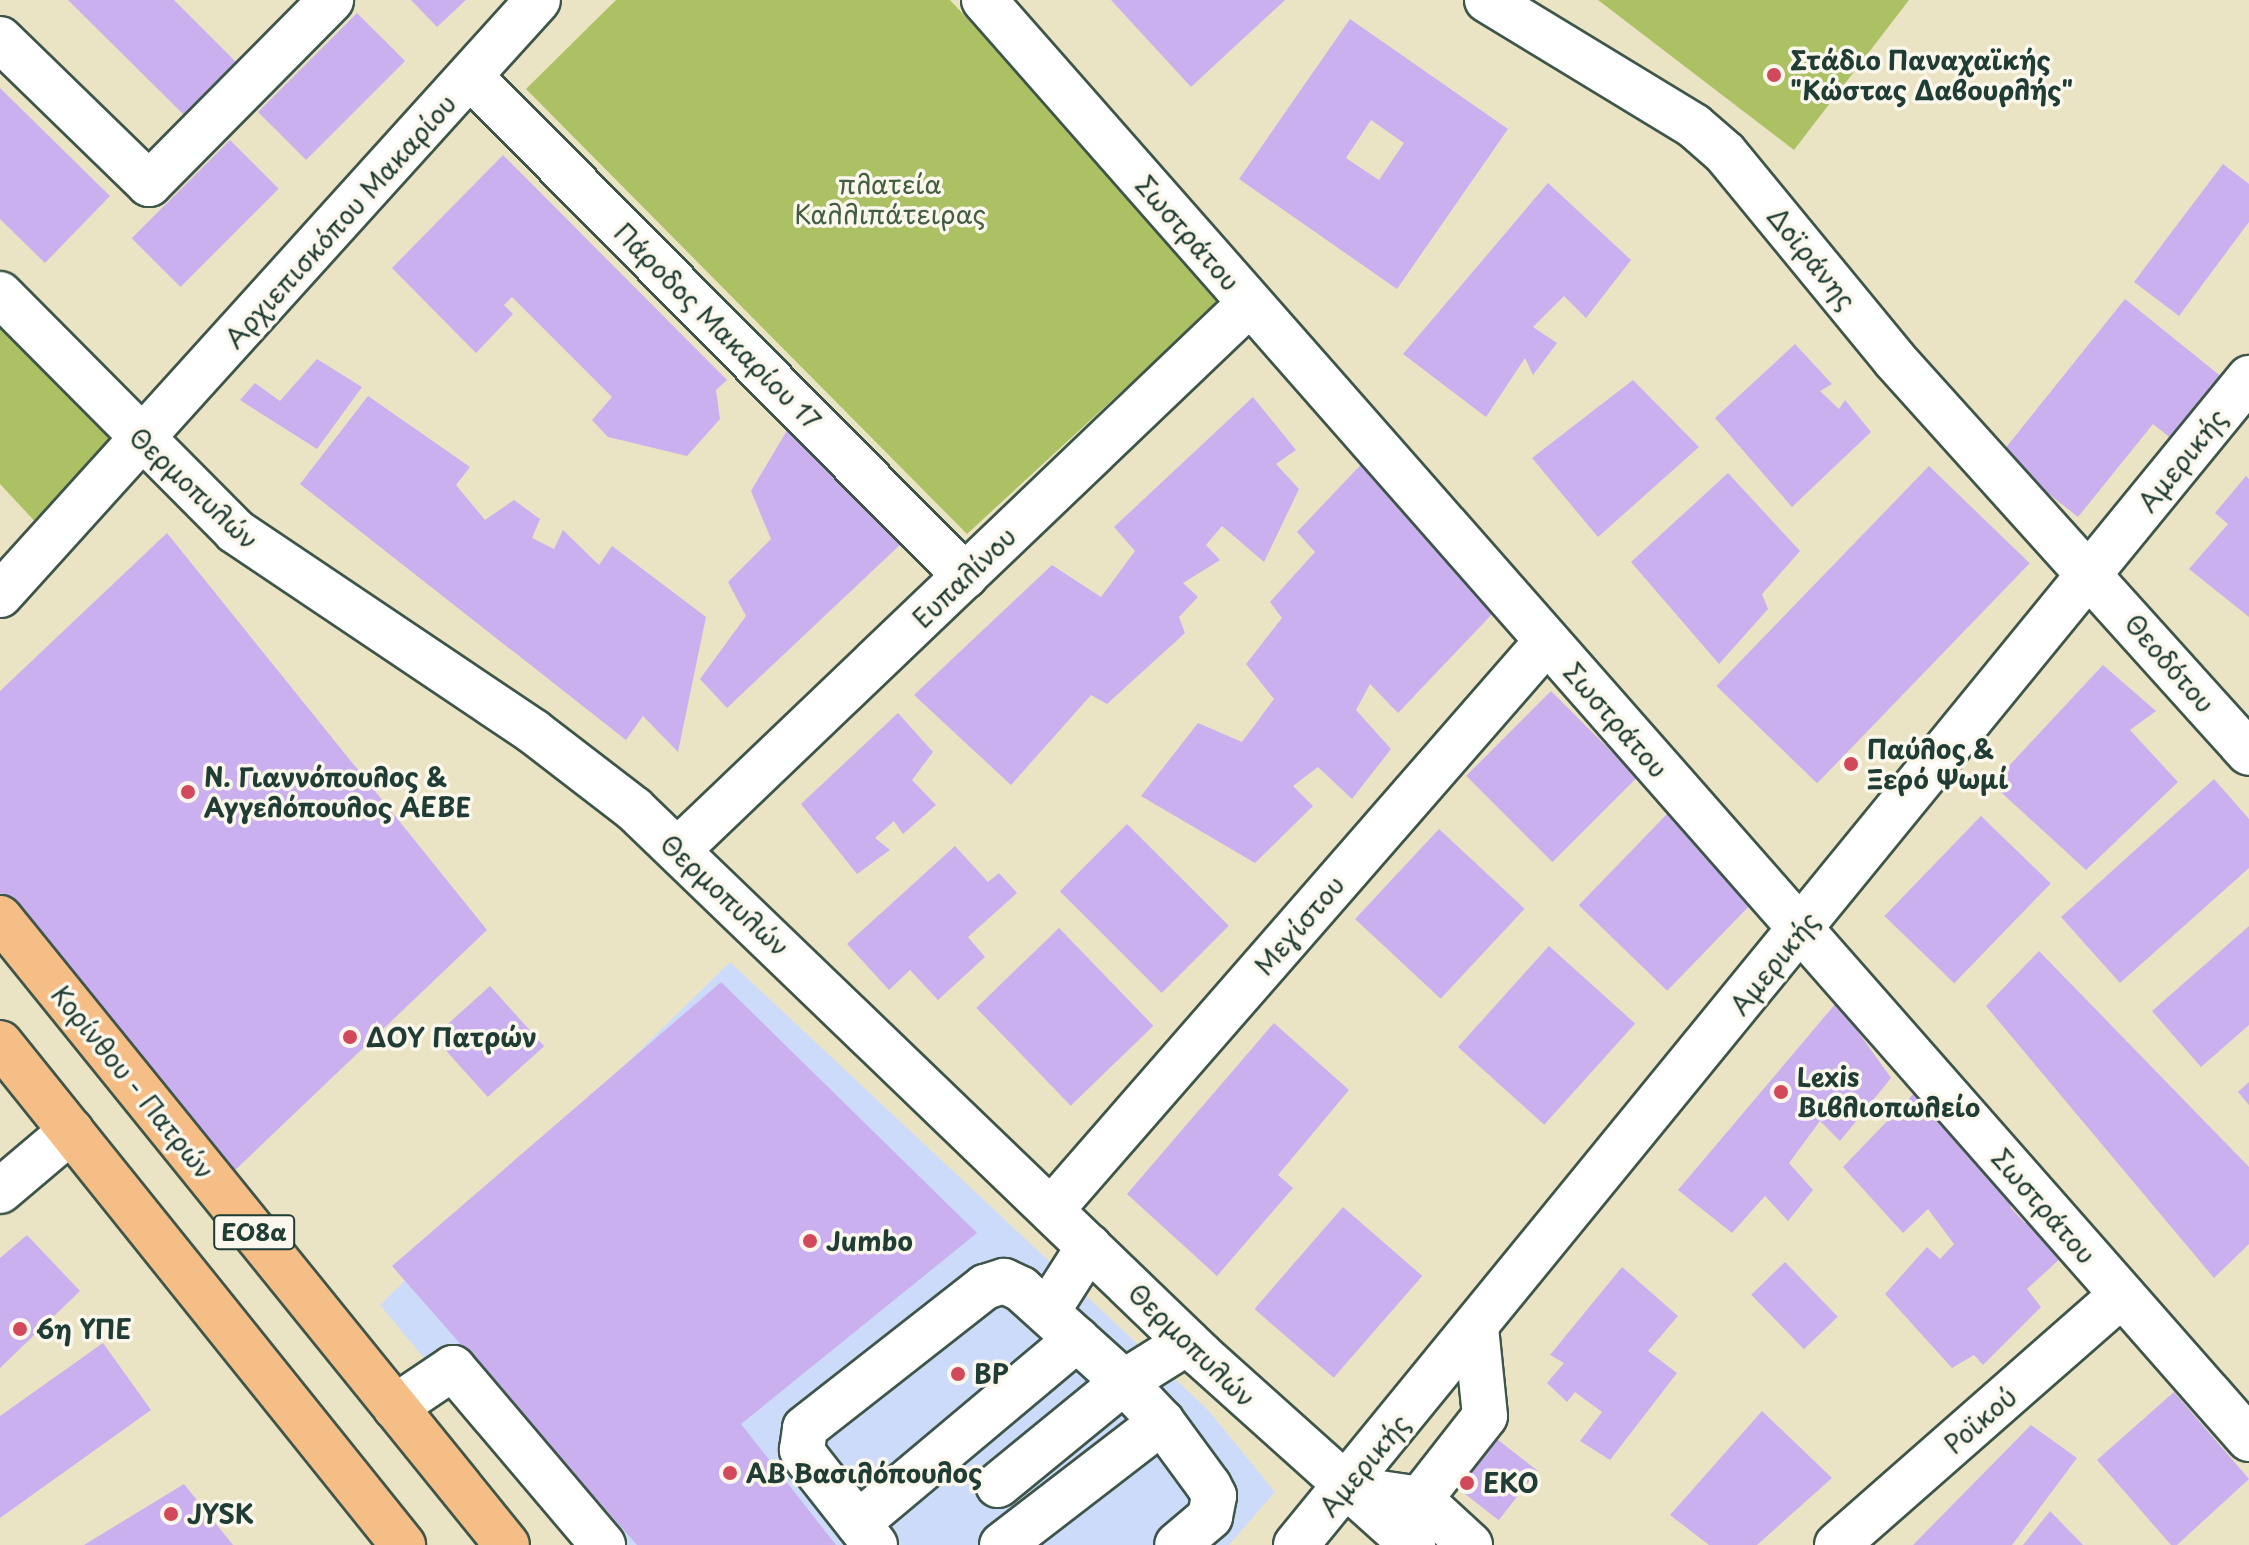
<!DOCTYPE html>
<html>
<head>
<meta charset="utf-8">
<style>
  body { margin:0 }
  #map { position:relative; width:2249px; height:1545px; overflow:hidden; background:#ebe4c4; font-family:"Playpen Sans",sans-serif }
  div>[style] { position:absolute }
  .built>* { inset:0; background:#cddbfa }
  .green>* { inset:0; background:#acc064 }
  .building>* { inset:0; background:#cab0ef; transform-origin:0 0 }
  .roads { filter:drop-shadow(2px 0 #3e564a) drop-shadow(-2px 0 #3e564a) drop-shadow(0 2px #3e564a) drop-shadow(0 -2px #3e564a) }
  .minor>* { height:44px; margin:-22px; padding:0 22px; transform-origin:22px; border-radius:22px; background:#fff }
  .highway>* { height:44px; margin:-22px; padding:0 22px; transform-origin:22px; border-radius:22px; background:#f6be87 }
  .dots>* { width:22px; height:22px; translate:-50% -50%; box-sizing:border-box; border:4px solid #fbf7ec; border-radius:50% }
  span { translate:-50% -50%; white-space:nowrap; text-align:center; line-height:1.15; -webkit-text-stroke:7px #fbf7ec; paint-order:stroke }
  .shield-label span { padding:2px 6px; background:#fbf7ec; border:2px solid; border-radius:6px; -webkit-text-stroke-width:0 }
  .shield-label { font-size:24px; color:#1f3d34; font-weight:700 }
  .poi-label { font-size:26px; color:#1f3d34; font-weight:700 }
  .left { translate:0 -50%; text-align:left }
  .park-label { font-size:26px; color:#425e40 }
  .street-label { font-size:26px; color:#1f3d34 }
</style>
</head>
<body>
<div id="map">
  <div class="built">
    <div style="clip-path:polygon(730px 962px,1208px 1410px,1275px 1492px,1229px 1545px,578px 1545px,380px 1305px)"></div>
  </div>
  <div class="green">
    <div style="clip-path:polygon(616px 0,950px 0,1226px 295px,967px 534px,526px 89px)"></div>
    <div style="clip-path:polygon(1598px 0,1909px 0,1794px 150px)"></div>
    <div style="clip-path:polygon(0 315px,121px 440px,41px 528px,0 484px)"></div>
  </div>
  <div class="building">
    <div style="clip-path:polygon(68px 0,174px 0,237px 63px,185px 116px)"></div>
    <div style="clip-path:polygon(411px 0,466px 0,437px 27px)"></div>
    <div style="clip-path:polygon(1111px 0,1285px 0,1191px 87px)"></div>
    <div style="left:357px;top:13px;width:68px;height:140px;rotate:45deg"></div>
    <div style="clip-path:polygon(evenodd,1350px 19px,1508px 129px,1397px 289px,1239px 179px,1350px 19px,1371px 120px,1404px 143px,1379px 180px,1346px 158px,1371px 120px)"></div>
    <div style="clip-path:polygon(0 88px,110px 196px,45px 263px,0 219px)"></div>
    <div style="left:230px;top:140px;width:69px;height:139px;rotate:45deg"></div>
    <div style="clip-path:polygon(503px 155px,727px 380px,716px 390px,720px 419px,687px 456px,608px 437px,592px 420px,612px 397px,512px 297px,504px 305px,513px 314px,476px 353px,392px 268px)"></div>
    <div style="clip-path:polygon(2223px 164px,2249px 184px,2249px 222px,2179px 316px,2134px 282px)"></div>
    <div style="clip-path:polygon(1548px 183px,1631px 260px,1586px 318px,1564px 296px,1533px 327px,1557px 343px,1533px 375px,1525px 358px,1486px 417px,1403px 354px)"></div>
    <div style="clip-path:polygon(2125px 299px,2223px 378px,2173px 440px,2153px 424px,2078px 517px,2000px 455px)"></div>
    <div style="clip-path:polygon(1795px 344px,1832px 384px,1820px 391px,1839px 409px,1845px 400px,1871px 432px,1792px 507px,1715px 418px)"></div>
    <div style="clip-path:polygon(317px 359px,362px 387px,317px 449px,240px 400px,255px 383px,280px 401px)"></div>
    <div style="clip-path:polygon(1633px 380px,1699px 447px,1598px 537px,1532px 458px)"></div>
    <div style="clip-path:polygon(368px 396px,470px 467px,456px 485px,485px 520px,514px 500px,540px 519px,532px 538px,554px 549px,563px 530px,599px 565px,612px 546px,706px 617px,678px 752px,643px 716px,626px 740px,300px 484px)"></div>
    <div style="clip-path:polygon(1253px 397px,1296px 450px,1276px 464px,1299px 489px,1264px 562px,1222px 526px,1206px 545px,1220px 560px,1183px 583px,1198px 597px,1179px 617px,1185px 633px,1107px 704px,1091px 695px,1011px 785px,914px 695px,1052px 565px,1101px 597px,1135px 551px,1114px 527px)"></div>
    <div style="clip-path:polygon(792px 422px,902px 543px,727px 708px,700px 679px,746px 616px,728px 582px,771px 539px,751px 491px)"></div>
    <div style="clip-path:polygon(1371px 454px,1495px 611px,1398px 713px,1370px 684px,1356px 710px,1391px 749px,1352px 799px,1318px 767px,1293px 786px,1313px 806px,1255px 863px,1141px 796px,1198px 723px,1242px 742px,1274px 699px,1246px 664px,1282px 618px,1270px 602px,1315px 552px,1297px 532px)"></div>
    <div style="left:1929px;top:466px;width:140px;height:306px;rotate:44deg"></div>
    <div style="clip-path:polygon(1728px 473px,1800px 551px,1762px 594px,1768px 609px,1719px 664px,1631px 562px)"></div>
    <div style="clip-path:polygon(2246px 476px,2249px 479px,2249px 617px,2189px 569px,2228px 524px,2215px 513px)"></div>
    <div style="clip-path:polygon(167px 533px,487px 930px,231px 1174px,0 893px,0 691px)"></div>
    <div style="clip-path:polygon(2103px 665px,2156px 711px,2130px 730px,2178px 782px,2086px 870px,1992px 784px)"></div>
    <div style="left:1551px;top:691px;width:122px;height:120px;rotate:45deg"></div>
    <div style="clip-path:polygon(898px 713px,933px 752px,912px 780px,936px 805px,903px 834px,894px 821px,875px 838px,890px 850px,857px 874px,801px 804px)"></div>
    <div style="clip-path:polygon(2214px 779px,2249px 819px,2249px 868px,2120px 983px,2061px 917px)"></div>
    <div style="left:1667px;top:814px;width:123px;height:127px;rotate:44deg"></div>
    <div style="left:1981px;top:816px;width:97px;height:139px;rotate:44deg"></div>
    <div style="left:1127px;top:824px;width:144px;height:95px;rotate:45deg"></div>
    <div style="left:1439px;top:829px;width:117px;height:123px;rotate:43deg"></div>
    <div style="clip-path:polygon(955px 846px,988px 882px,999px 873px,1017px 893px,968px 937px,985px 957px,938px 1000px,910px 970px,889px 990px,847px 944px)"></div>
    <div style="clip-path:polygon(2249px 926px,2249px 1025px,2201px 1067px,2152px 1011px)"></div>
    <div style="left:1059px;top:928px;width:136px;height:115px;rotate:46deg"></div>
    <div style="left:1549px;top:946px;width:116px;height:136px;rotate:42deg"></div>
    <div style="clip-path:polygon(2039px 951px,2249px 1167px,2249px 1244px,2214px 1278px,1986px 1006px)"></div>
    <div style="clip-path:polygon(721px 982px,977px 1233px,741px 1424px,836px 1545px,637px 1545px,392px 1266px)"></div>
    <div style="left:490px;top:986px;width:81px;height:76px;rotate:48deg"></div>
    <div style="clip-path:polygon(1837px 1002px,1891px 1078px,1840px 1141px,1820px 1121px,1789px 1163px,1813px 1190px,1788px 1221px,1765px 1196px,1732px 1233px,1678px 1190px)"></div>
    <div style="clip-path:polygon(1274px 1023px,1349px 1090px,1278px 1175px,1293px 1188px,1217px 1276px,1127px 1194px)"></div>
    <div style="clip-path:polygon(2249px 1082px,2249px 1105px,2238px 1092px)"></div>
    <div style="clip-path:polygon(1922px 1085px,2024px 1197px,2010px 1207px,2025px 1223px,2036px 1212px,2062px 1257px,2027px 1289px,2041px 1307px,1983px 1365px,1974px 1355px,1952px 1368px,1885px 1294px,1927px 1247px,1940px 1259px,1954px 1244px,1928px 1209px,1903px 1233px,1843px 1167px)"></div>
    <div style="left:1343px;top:1207px;width:105px;height:135px;rotate:41deg"></div>
    <div style="clip-path:polygon(27px 1235px,80px 1291px,0 1368px,0 1258px)"></div>
    <div style="left:1785px;top:1262px;width:76px;height:47px;rotate:46deg"></div>
    <div style="clip-path:polygon(1622px 1267px,1678px 1316px,1648px 1351px,1677px 1373px,1610px 1460px,1580px 1441px,1602px 1412px,1575px 1392px,1567px 1402px,1547px 1383px,1564px 1363px,1550px 1355px)"></div>
    <div style="clip-path:polygon(103px 1343px,151px 1410px,0 1518px,0 1416px)"></div>
    <div style="clip-path:polygon(2174px 1392px,2249px 1479px,2177px 1545px,2171px 1545px,2097px 1460px)"></div>
    <div style="clip-path:polygon(1762px 1411px,1832px 1478px,1757px 1545px,1709px 1545px,1670px 1515px)"></div>
    <div style="left:1465px;top:1414px;width:92px;height:63px;rotate:38deg"></div>
    <div style="clip-path:polygon(2031px 1425px,2077px 1458px,2012px 1545px,1913px 1545px)"></div>
    <div style="clip-path:polygon(184px 1484px,233px 1545px,84px 1545px)"></div>
    <div style="clip-path:polygon(2050px 1511px,2083px 1545px,2023px 1545px)"></div>
  </div>
  <div class="roads">
    <div class="minor">
      <div style="left:984px;top:0;width:1916px;rotate:48.68deg"></div>
      <div style="left:1487px;top:0;width:242px;rotate:31.3deg"></div>
      <div style="left:1694px;top:126px;width:41px;rotate:41.1deg"></div>
      <div style="left:1725px;top:153px;width:266px;rotate:50.6deg"></div>
      <div style="left:1894px;top:359px;width:530px;rotate:47.98deg"></div>
      <div style="left:0;top:39px;width:208px;rotate:44.2deg"></div>
      <div style="left:149px;top:184px;width:259px;rotate:-45.3deg"></div>
      <div style="left:470px;top:76px;width:704px;rotate:45.29deg"></div>
      <div style="left:0;top:294px;width:334px;rotate:45.2deg"></div>
      <div style="left:235px;top:531px;width:360px;rotate:33.9deg"></div>
      <div style="left:534px;top:732px;width:126px;rotate:37.6deg"></div>
      <div style="left:634px;top:809px;width:787px;rotate:43.92deg"></div>
      <div style="left:1201px;top:1355px;width:285px;rotate:41.9deg"></div>
      <div style="left:0;top:595px;width:802px;rotate:-47.88deg"></div>
      <div style="left:678px;top:850px;width:791px;rotate:-43.72deg"></div>
      <div style="left:0;top:1191px;width:93px;rotate:-40.2deg"></div>
      <div style="left:1051px;top:1210px;width:755px;rotate:-48.92deg"></div>
      <div style="left:1047px;top:1312px;width:78px;rotate:-57.5deg"></div>
      <div style="left:395px;top:1407px;width:70px;rotate:-33.9deg"></div>
      <div style="left:453px;top:1368px;width:232px;rotate:49.7deg"></div>
      <div style="left:998px;top:1485px;width:163px;rotate:-39.3deg"></div>
      <div style="left:1124px;top:1382px;width:75px;rotate:-32deg"></div>
      <div style="left:1346px;top:1488px;width:75px;rotate:8.5deg"></div>
      <div style="left:1420px;top:1499px;width:105px;rotate:-51.9deg"></div>
      <div style="left:1485px;top:1416px;width:88px;rotate:-95.8deg"></div>
      <div style="left:1420px;top:1499px;width:68px;rotate:42.6deg"></div>
      <div style="left:858px;top:1523px;width:286px;rotate:-40deg"></div>
      <div style="left:875px;top:1545px;width:108px;rotate:-128.2deg"></div>
      <div style="left:808px;top:1460px;width:12px;rotate:-121deg"></div>
      <div style="left:802px;top:1450px;width:22px;rotate:-82deg"></div>
      <div style="left:805px;top:1428px;width:229px;rotate:-38.1deg"></div>
      <div style="left:985px;top:1287px;width:20px;rotate:-18deg"></div>
      <div style="left:1004px;top:1281px;width:19px;rotate:25deg"></div>
      <div style="left:1021px;top:1289px;width:139px;rotate:42.1deg"></div>
      <div style="left:1124px;top:1382px;width:55px;rotate:46.5deg"></div>
      <div style="left:1162px;top:1422px;width:79px;rotate:53.7deg"></div>
      <div style="left:1209px;top:1486px;width:11px;rotate:63deg"></div>
      <div style="left:1214px;top:1496px;width:21px;rotate:101deg"></div>
      <div style="left:1210px;top:1517px;width:43px;rotate:139.7deg"></div>
      <div style="left:1002px;top:1545px;width:202px;rotate:-37.6deg"></div>
      <div style="left:1296px;top:1545px;width:1507px;rotate:-50.76deg"></div>
      <div style="left:1837px;top:1545px;width:379px;rotate:-41.3deg"></div>
    </div>
    <div class="highway">
      <div style="left:0;top:918px;width:806px;rotate:51.04deg"></div>
      <div style="left:0;top:1043px;width:644px;rotate:51.24deg"></div>
    </div>
  </div>
  <div class="dots">
    <div style="left:1774px;top:75px;background:#d1495b"></div>
    <div style="left:1851px;top:764px;background:#d1495b"></div>
    <div style="left:188px;top:792px;background:#d1495b"></div>
    <div style="left:350px;top:1037px;background:#d1495b"></div>
    <div style="left:1781px;top:1092px;background:#d1495b"></div>
    <div style="left:810px;top:1241px;background:#d1495b"></div>
    <div style="left:20px;top:1329px;background:#d1495b"></div>
    <div style="left:958px;top:1374px;background:#d1495b"></div>
    <div style="left:730px;top:1473px;background:#d1495b"></div>
    <div style="left:1467px;top:1483px;background:#d1495b"></div>
    <div style="left:171px;top:1514px;background:#d1495b"></div>
  </div>
  <div class="shield-label">
    <span style="left:254px;top:1232px">ΕΟ8α</span>
  </div>
  <div class="poi-label">
    <span class="left" style="left:1790px;top:75px">Στάδιο Παναχαϊκής<br>"Κώστας Δαβουρλής"</span>
    <span class="left" style="left:1867px;top:764px">Παύλος &amp;<br>Ξερό Ψωμί</span>
    <span class="left" style="left:204px;top:792px">Ν. Γιαννόπουλος &amp;<br>Αγγελόπουλος ΑΕΒΕ</span>
    <span class="left" style="left:366px;top:1037px">ΔΟΥ Πατρών</span>
    <span class="left" style="left:1797px;top:1092px">Lexis<br>Βιβλιοπωλείο</span>
    <span class="left" style="left:826px;top:1241px">Jumbo</span>
    <span class="left" style="left:36px;top:1329px">6η ΥΠΕ</span>
    <span class="left" style="left:974px;top:1374px">BP</span>
    <span class="left" style="left:746px;top:1473px">ΑΒ Βασιλόπουλος</span>
    <span class="left" style="left:1483px;top:1483px">EKO</span>
    <span class="left" style="left:187px;top:1514px">JYSK</span>
  </div>
  <div class="park-label">
    <span style="left:890px;top:199px">πλατεία<br>Καλλιπάτειρας</span>
  </div>
  <div class="street-label">
    <span style="left:340px;top:221px;rotate:-48deg">Αρχιεπισκόπου Μακαρίου</span>
    <span style="left:1188px;top:233px;rotate:49deg">Σωστράτου</span>
    <span style="left:1812px;top:258px;rotate:51deg">Δοϊράνης</span>
    <span style="left:718px;top:326px;rotate:45deg">Πάροδος Μακαρίου 17</span>
    <span style="left:2182px;top:460px;rotate:-51deg">Αμερικής</span>
    <span style="left:194px;top:488px;rotate:43deg">Θερμοπυλών</span>
    <span style="left:964px;top:577px;rotate:-44deg">Ευπαλίνου</span>
    <span style="left:2170px;top:663px;rotate:49deg">Θεοδότου</span>
    <span style="left:1616px;top:720px;rotate:49deg">Σωστράτου</span>
    <span style="left:725px;top:895px;rotate:43deg">Θερμοπυλών</span>
    <span style="left:1299px;top:925px;rotate:-49deg">Μεγίστου</span>
    <span style="left:1774px;top:963px;rotate:-51deg">Αμερικής</span>
    <span style="left:133px;top:1082px;rotate:51deg">Κορίνθου - Πατρών</span>
    <span style="left:2044px;top:1206px;rotate:49deg">Σωστράτου</span>
    <span style="left:1192px;top:1345px;rotate:44deg">Θερμοπυλών</span>
    <span style="left:1980px;top:1420px;rotate:-41deg">Ροϊκού</span>
    <span style="left:1364px;top:1465px;rotate:-50deg">Αμερικής</span>
  </div>
</div>
</body>
</html>
